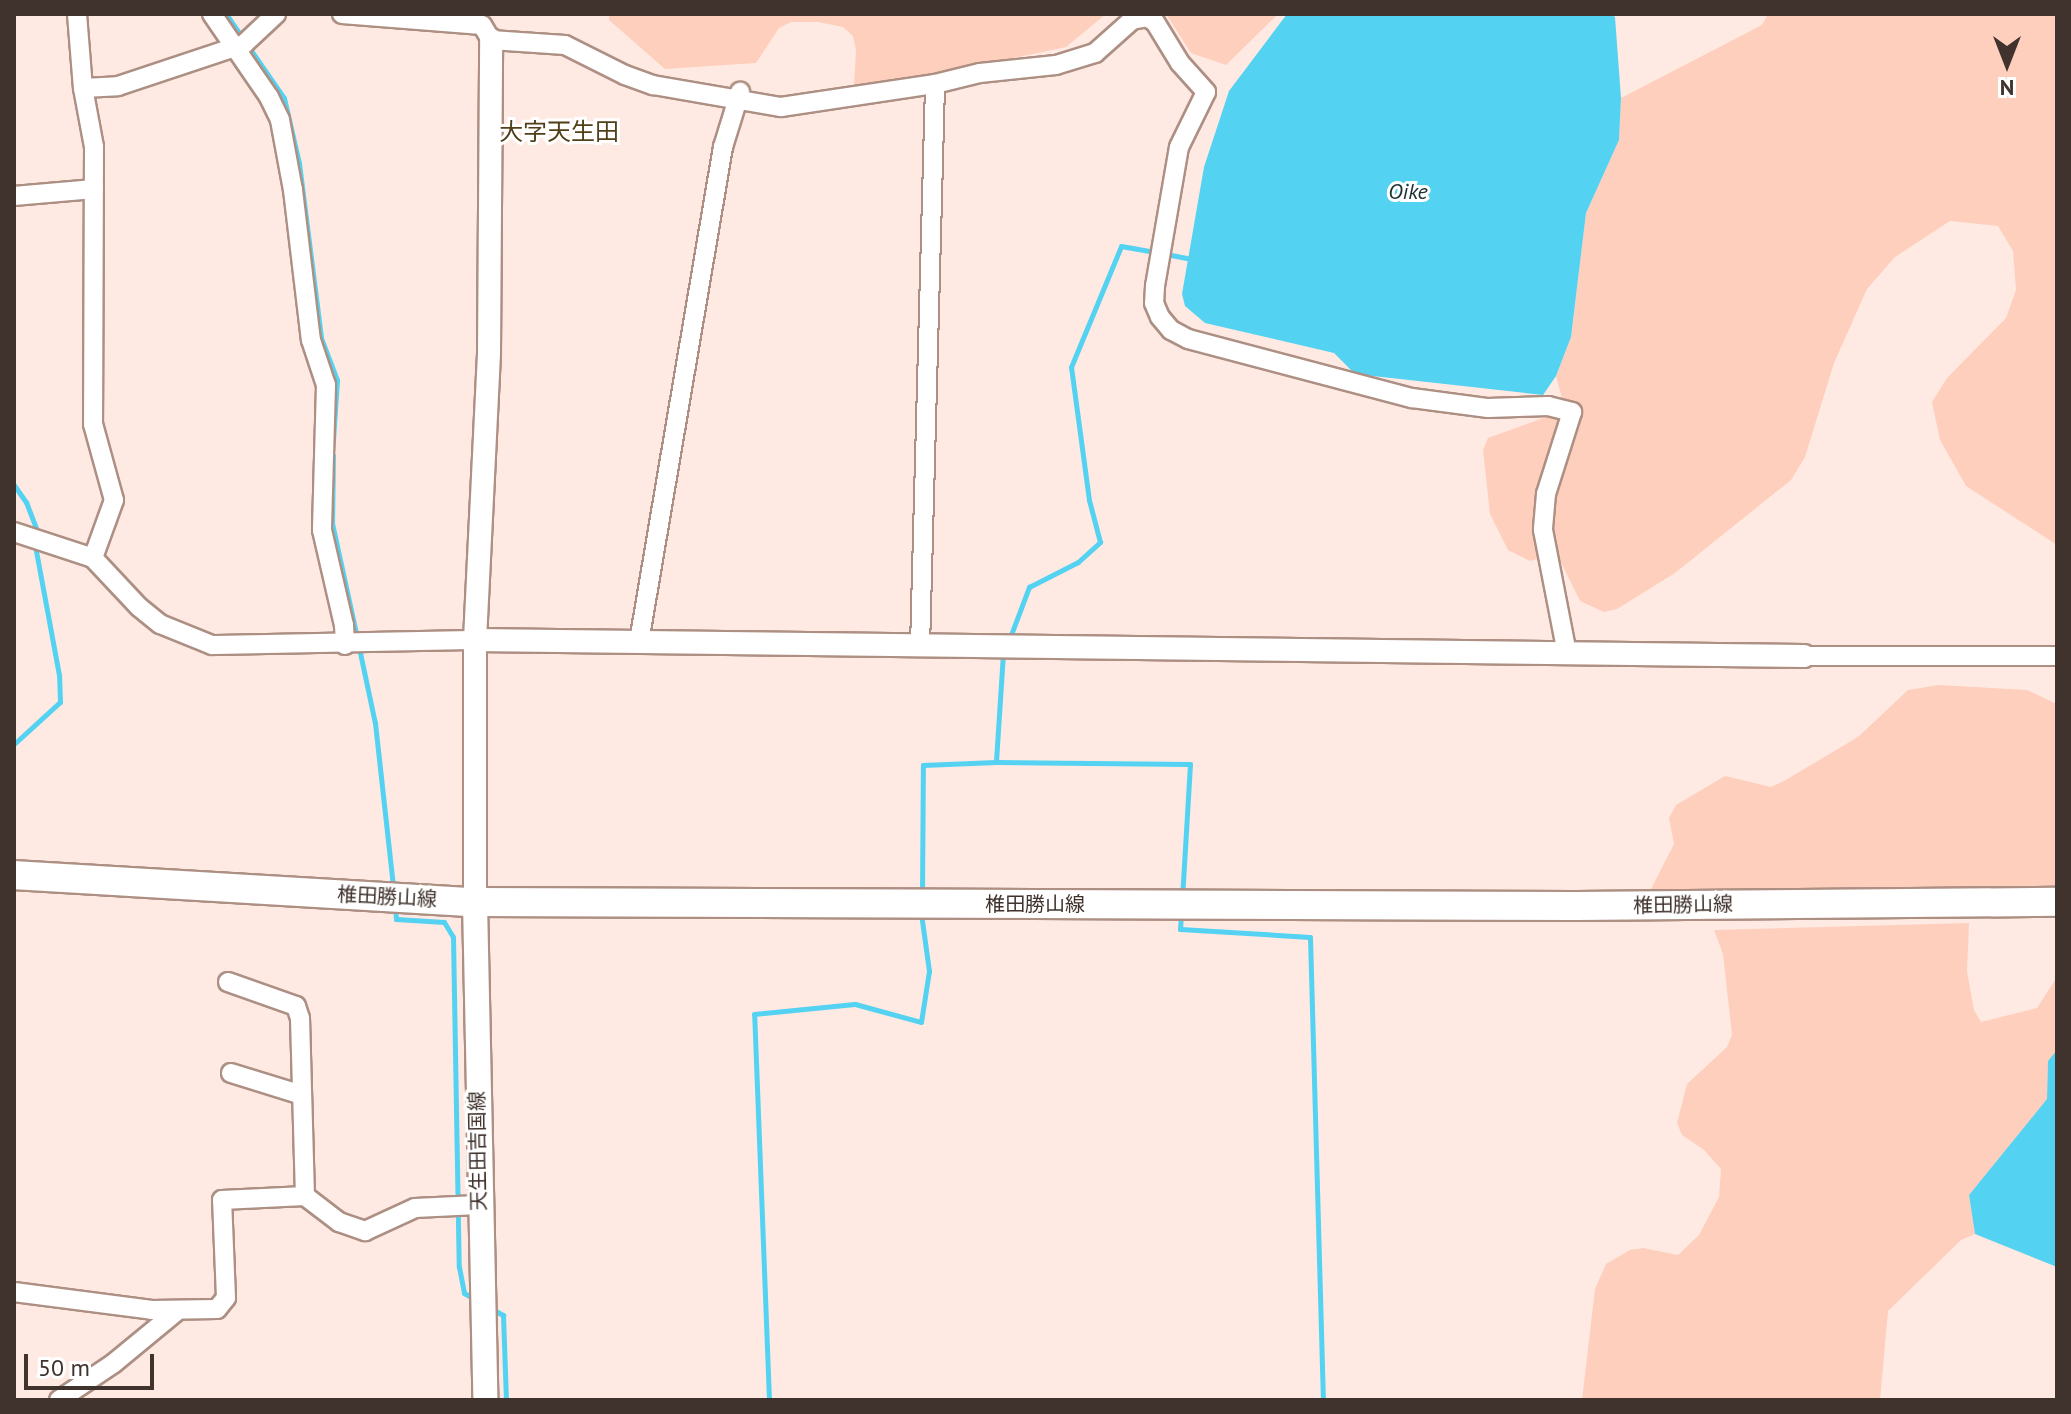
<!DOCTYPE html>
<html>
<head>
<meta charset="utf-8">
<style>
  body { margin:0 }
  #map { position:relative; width:2071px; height:1414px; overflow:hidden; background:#feeae2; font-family:"PT Sans","Noto Sans JP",sans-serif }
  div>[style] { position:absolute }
  .green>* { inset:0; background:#fecfbc }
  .water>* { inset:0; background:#54d2f1 }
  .stream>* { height:5px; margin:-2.5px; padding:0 2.5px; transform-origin:2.5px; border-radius:2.5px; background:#54d2f1 }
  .roads { filter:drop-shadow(2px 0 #ad8f83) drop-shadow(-2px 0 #ad8f83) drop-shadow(0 2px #ad8f83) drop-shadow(0 -2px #ad8f83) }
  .minor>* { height:18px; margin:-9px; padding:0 9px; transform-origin:9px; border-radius:9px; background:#fff }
  .tertiary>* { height:22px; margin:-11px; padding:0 11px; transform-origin:11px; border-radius:11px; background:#fff }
  .secondary>* { height:24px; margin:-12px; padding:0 12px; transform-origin:12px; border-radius:12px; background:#fff }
  .primary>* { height:28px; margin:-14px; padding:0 14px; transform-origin:14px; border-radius:14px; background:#fff }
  span { translate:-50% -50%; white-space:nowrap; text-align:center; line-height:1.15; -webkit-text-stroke:6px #fff; paint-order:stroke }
  .street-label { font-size:20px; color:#40332e }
  .water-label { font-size:22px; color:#1b3036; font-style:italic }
  .quarter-label { font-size:24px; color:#503f18 }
  .frame { position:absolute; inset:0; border:16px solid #40332e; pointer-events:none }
  .north { position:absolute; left:1967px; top:24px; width:80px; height:80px; -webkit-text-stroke:6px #fff; paint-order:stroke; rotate:180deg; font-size:22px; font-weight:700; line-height:32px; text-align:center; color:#40332e }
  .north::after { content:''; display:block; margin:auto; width:28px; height:36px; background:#40332e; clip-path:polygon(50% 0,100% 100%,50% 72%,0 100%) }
  .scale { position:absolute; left:24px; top:1354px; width:130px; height:36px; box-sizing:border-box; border:4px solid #40332e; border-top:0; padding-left:10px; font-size:24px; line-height:28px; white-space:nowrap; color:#40332e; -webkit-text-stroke:6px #fff; paint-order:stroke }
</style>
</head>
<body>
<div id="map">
  <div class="green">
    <div style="clip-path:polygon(609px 14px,1106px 14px,1066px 47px,918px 78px,854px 87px,856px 50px,853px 36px,843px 27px,818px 22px,791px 22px,779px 28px,756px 63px,665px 69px,609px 20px)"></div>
    <div style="clip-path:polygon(1166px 14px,1278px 14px,1226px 65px,1191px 53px)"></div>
    <div style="clip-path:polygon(1768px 14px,2057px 14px,2057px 545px,1966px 486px,1940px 440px,1932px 402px,1947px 378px,2006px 318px,2016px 290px,2013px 251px,1998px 226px,1950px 221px,1895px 257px,1867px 289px,1834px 363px,1805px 457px,1791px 480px,1675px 573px,1617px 609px,1604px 612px,1580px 601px,1557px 554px,1530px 561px,1508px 550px,1490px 514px,1483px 450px,1488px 438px,1565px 410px,1556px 376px,1571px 337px,1586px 213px,1619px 140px,1621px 98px,1762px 25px)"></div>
    <div style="clip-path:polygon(1939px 685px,2027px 690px,2057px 704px,2057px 889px,1650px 891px,1674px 844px,1669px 818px,1676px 805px,1725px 776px,1771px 787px,1784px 781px,1858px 737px,1908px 690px)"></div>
    <div style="clip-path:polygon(1969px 923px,1967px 971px,1974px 1010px,1981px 1022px,2037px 1008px,2057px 977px,2057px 1050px,2048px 1062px,2047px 1099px,1969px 1195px,1975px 1234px,1961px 1240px,1888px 1311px,1880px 1400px,1582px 1400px,1595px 1289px,1606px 1264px,1630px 1250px,1643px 1248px,1678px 1255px,1699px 1235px,1719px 1197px,1721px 1169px,1704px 1150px,1682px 1135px,1677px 1123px,1687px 1084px,1727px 1047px,1732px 1035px,1723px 954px,1714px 930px)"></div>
  </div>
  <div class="water">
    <div style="clip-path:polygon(1287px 14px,1611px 14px,1615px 17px,1621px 98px,1619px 140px,1586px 213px,1571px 337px,1556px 376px,1543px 395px,1355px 374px,1334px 353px,1205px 323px,1185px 306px,1182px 294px,1204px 167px,1229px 91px)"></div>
    <div style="clip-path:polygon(2057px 1050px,2057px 1267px,1975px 1234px,1969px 1195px,2047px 1099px,2048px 1061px)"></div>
  </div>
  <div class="stream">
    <div style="left:226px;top:14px;width:102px;rotate:55.4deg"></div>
    <div style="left:284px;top:98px;width:67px;rotate:77deg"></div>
    <div style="left:299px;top:163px;width:176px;rotate:82.8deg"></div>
    <div style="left:321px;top:338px;width:45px;rotate:69.1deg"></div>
    <div style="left:337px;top:380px;width:61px;rotate:93.8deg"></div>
    <div style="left:1166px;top:254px;width:26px;rotate:11deg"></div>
    <div style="left:333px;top:455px;width:68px;rotate:90.8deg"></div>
    <div style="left:332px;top:523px;width:118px;rotate:77.7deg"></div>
    <div style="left:14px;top:485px;width:21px;rotate:55deg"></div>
    <div style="left:26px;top:502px;width:31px;rotate:69deg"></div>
    <div style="left:1009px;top:640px;width:57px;rotate:-69.3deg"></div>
    <div style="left:1029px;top:587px;width:55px;rotate:-27deg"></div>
    <div style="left:1078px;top:562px;width:30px;rotate:-42deg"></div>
    <div style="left:1100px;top:542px;width:43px;rotate:-104.7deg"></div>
    <div style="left:1089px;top:500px;width:134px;rotate:-97.7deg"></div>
    <div style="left:1071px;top:367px;width:131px;rotate:-67.5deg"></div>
    <div style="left:1121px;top:246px;width:36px;rotate:10deg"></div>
    <div style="left:359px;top:648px;width:77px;rotate:78deg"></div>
    <div style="left:375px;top:723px;width:165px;rotate:83.7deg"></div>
    <div style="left:1003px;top:653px;width:109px;rotate:93.7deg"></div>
    <div style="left:996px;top:762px;width:194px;rotate:0.6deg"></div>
    <div style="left:1190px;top:764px;width:133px;rotate:93.4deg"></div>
    <div style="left:14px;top:744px;width:62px;rotate:-42.4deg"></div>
    <div style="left:60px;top:702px;width:27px;rotate:-92deg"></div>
    <div style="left:59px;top:675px;width:126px;rotate:-100.5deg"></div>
    <div style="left:922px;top:895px;width:130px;rotate:-89.6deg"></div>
    <div style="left:923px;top:765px;width:73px;rotate:-2.4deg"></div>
    <div style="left:395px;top:905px;width:14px;rotate:86deg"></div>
    <div style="left:396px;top:919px;width:48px;rotate:3.6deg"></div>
    <div style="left:444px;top:922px;width:17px;rotate:59deg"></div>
    <div style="left:453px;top:937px;width:330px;rotate:89deg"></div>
    <div style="left:459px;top:1267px;width:26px;rotate:79deg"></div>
    <div style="left:464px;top:1293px;width:14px;rotate:30deg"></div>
    <div style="left:1181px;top:915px;width:14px;rotate:94deg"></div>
    <div style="left:1180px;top:929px;width:130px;rotate:3.5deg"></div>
    <div style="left:1310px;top:937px;width:463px;rotate:88.4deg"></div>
    <div style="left:492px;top:1309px;width:13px;rotate:29deg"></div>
    <div style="left:503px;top:1315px;width:85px;rotate:88deg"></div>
    <div style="left:769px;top:1400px;width:386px;rotate:-92.2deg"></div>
    <div style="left:754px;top:1014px;width:101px;rotate:-5.7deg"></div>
    <div style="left:855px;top:1004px;width:68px;rotate:15.3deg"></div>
    <div style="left:921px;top:1022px;width:52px;rotate:-81.1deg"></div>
    <div style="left:929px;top:971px;width:59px;rotate:-97.9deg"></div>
  </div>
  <div class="roads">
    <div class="minor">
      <div style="left:77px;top:14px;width:74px;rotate:85.4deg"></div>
      <div style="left:83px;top:88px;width:60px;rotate:79.4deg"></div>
      <div style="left:94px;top:147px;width:277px;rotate:90.2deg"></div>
      <div style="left:93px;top:424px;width:79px;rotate:74.6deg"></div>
      <div style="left:114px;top:500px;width:62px;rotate:109.9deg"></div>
      <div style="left:212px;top:14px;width:101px;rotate:55.5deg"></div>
      <div style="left:269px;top:97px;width:25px;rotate:64deg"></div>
      <div style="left:280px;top:120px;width:71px;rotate:79.5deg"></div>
      <div style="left:293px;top:190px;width:151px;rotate:83.2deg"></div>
      <div style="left:311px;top:340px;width:47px;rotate:71.6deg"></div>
      <div style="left:326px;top:385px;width:145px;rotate:91.6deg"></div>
      <div style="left:322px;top:530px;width:98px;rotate:77deg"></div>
      <div style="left:344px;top:625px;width:20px;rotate:87deg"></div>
      <div style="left:342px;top:14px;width:140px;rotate:4.5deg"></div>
      <div style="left:482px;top:25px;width:17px;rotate:59deg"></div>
      <div style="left:491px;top:40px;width:74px;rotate:3.9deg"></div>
      <div style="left:565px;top:45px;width:67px;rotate:26.6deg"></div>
      <div style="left:625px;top:75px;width:30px;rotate:20deg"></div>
      <div style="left:653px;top:85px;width:130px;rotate:9.8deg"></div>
      <div style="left:781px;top:107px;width:156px;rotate:-8.5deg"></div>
      <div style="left:935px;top:84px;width:46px;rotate:-13.7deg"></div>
      <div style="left:980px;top:73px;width:76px;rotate:-6deg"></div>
      <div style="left:1056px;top:65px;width:41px;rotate:-17.1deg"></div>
      <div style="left:1095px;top:53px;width:50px;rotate:-41.7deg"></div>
      <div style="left:1132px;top:20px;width:15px;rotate:-11deg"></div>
      <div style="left:1147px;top:17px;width:9px;rotate:32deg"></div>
      <div style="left:1155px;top:22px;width:48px;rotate:58.6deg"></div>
      <div style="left:1180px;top:63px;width:39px;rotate:48deg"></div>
      <div style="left:1206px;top:92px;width:61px;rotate:116.1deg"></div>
      <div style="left:1179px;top:147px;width:141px;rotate:99.8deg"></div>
      <div style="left:1155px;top:286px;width:17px;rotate:93deg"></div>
      <div style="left:1154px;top:303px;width:15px;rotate:67deg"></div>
      <div style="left:1160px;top:317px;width:17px;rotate:50deg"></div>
      <div style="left:1171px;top:330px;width:19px;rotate:28deg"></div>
      <div style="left:1188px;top:339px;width:232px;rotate:14.8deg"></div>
      <div style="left:1412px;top:398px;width:77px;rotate:7.5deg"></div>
      <div style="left:1488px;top:408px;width:60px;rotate:-1.9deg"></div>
      <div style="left:1548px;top:406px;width:25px;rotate:14deg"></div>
      <div style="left:1572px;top:412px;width:86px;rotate:107.6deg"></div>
      <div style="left:1546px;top:494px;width:36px;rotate:95deg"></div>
      <div style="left:1543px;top:530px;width:125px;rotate:79deg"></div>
      <div style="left:83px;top:88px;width:35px;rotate:-3deg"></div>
      <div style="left:118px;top:86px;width:133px;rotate:-18.4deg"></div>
      <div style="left:244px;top:44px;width:44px;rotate:-43.2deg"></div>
      <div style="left:14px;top:196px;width:80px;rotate:-5deg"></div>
      <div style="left:14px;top:532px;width:83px;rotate:18.2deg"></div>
      <div style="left:93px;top:558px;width:67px;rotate:46.8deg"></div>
      <div style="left:139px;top:607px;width:27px;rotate:39deg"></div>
      <div style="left:160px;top:624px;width:56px;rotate:22deg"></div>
      <div style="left:212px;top:645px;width:263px;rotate:-1.1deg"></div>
      <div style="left:639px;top:642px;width:502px;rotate:-80.37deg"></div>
      <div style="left:723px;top:147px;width:58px;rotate:-72.8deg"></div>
      <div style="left:920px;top:647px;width:563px;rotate:-88.47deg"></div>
      <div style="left:1804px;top:656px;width:253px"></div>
      <div style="left:228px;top:982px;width:72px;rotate:19.4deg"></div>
      <div style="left:296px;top:1006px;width:13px;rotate:72deg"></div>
      <div style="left:300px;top:1018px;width:178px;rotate:88.4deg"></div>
      <div style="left:231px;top:1073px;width:74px;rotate:17.2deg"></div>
      <div style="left:14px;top:1292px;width:139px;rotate:7.4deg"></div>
      <div style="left:152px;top:1310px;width:65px;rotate:-0.9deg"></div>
      <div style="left:217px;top:1309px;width:14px;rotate:-51deg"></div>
      <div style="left:226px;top:1298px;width:98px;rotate:-92.3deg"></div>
      <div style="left:222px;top:1200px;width:83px;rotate:-2.8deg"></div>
      <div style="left:305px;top:1196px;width:43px;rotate:37.4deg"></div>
      <div style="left:339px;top:1222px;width:28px;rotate:19deg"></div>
      <div style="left:365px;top:1231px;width:55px;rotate:-24.7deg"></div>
      <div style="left:415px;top:1208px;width:63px;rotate:-2.7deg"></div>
      <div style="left:59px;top:1400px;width:66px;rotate:-33.9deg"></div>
      <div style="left:114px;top:1363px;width:82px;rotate:-39.5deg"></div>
    </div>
    <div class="tertiary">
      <div style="left:475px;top:640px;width:1329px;rotate:0.69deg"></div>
      <div style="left:475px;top:902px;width:262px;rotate:-90deg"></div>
      <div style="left:475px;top:640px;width:288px;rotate:-87.2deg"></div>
      <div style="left:489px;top:352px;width:312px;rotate:-89.6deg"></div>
    </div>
    <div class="secondary">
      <div style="left:475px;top:902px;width:498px;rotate:88.8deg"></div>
    </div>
    <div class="primary">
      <div style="left:14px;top:875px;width:462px;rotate:3.4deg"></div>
      <div style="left:475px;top:902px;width:1101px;rotate:0.21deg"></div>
      <div style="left:1576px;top:906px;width:481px;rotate:-0.5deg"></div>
    </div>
  </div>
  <div class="street-label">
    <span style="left:387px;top:897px;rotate:3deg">椎田勝山線</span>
    <span style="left:1035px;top:904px">椎田勝山線</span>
    <span style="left:1683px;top:905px;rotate:-1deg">椎田勝山線</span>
    <span style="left:478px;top:1151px;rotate:-91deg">天生田吉国線</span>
  </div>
  <div class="water-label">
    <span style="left:1408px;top:192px">Oike</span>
  </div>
  <div class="quarter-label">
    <span style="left:559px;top:132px">大字天生田</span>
  </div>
  <div class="frame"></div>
  <div class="north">N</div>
  <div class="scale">50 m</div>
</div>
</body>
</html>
